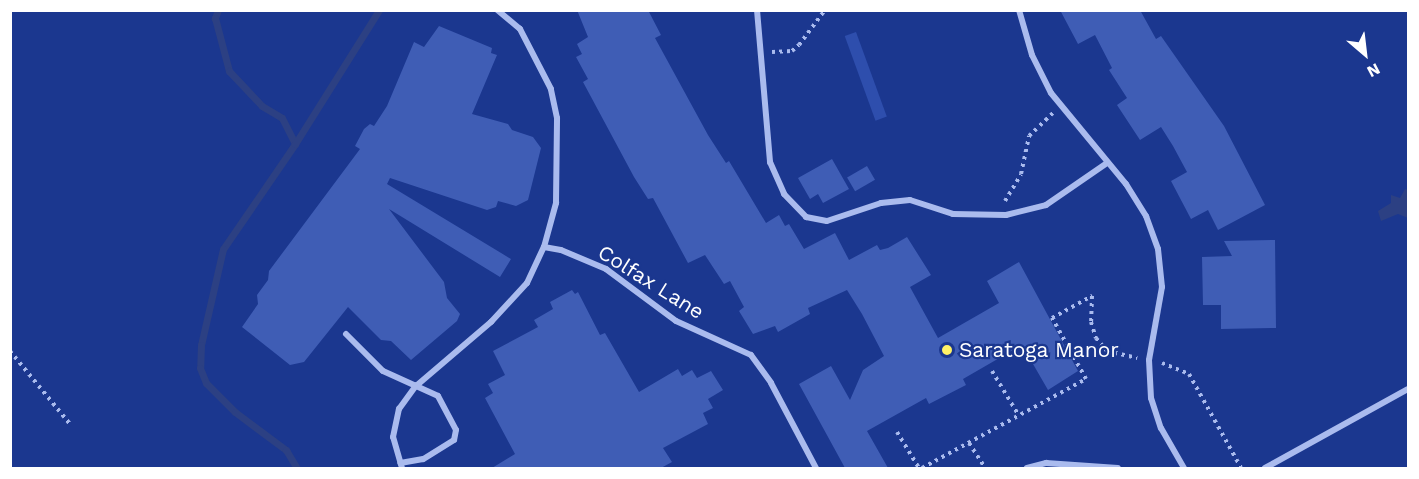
<!DOCTYPE html>
<html>
<head>
<meta charset="utf-8">
<style>
  body { margin:0 }
  #map { position:relative; width:1419px; height:479px; overflow:hidden; background:#1b378f; font-family:"Work Sans",sans-serif }
  div>[style] { position:absolute }
  .green>* { inset:0; background:#2e4ead; transform-origin:0 0 }
  .water>* { inset:0; background:#2c4083 }
  .stream>* { height:7px; margin:-3.5px; padding:0 3.5px; transform-origin:3.5px; border-radius:3.5px; background:#2c4083 }
  .building>* { inset:0; background:#3f5db5; transform-origin:0 0 }
  .path>* { height:4px; margin-top:-2px; transform-origin:0; background:repeating-linear-gradient(90deg,#abe 0 3px,transparent 0 7.5px) }
  .minor>* { height:6px; margin:-3px; padding:0 3px; transform-origin:3px; border-radius:3px; background:#abe }
  .dots>* { width:16px; height:16px; translate:-50% -50%; box-sizing:border-box; border:3px solid #1b378f; border-radius:50% }
  span { translate:-50% -50%; white-space:nowrap; text-align:center; line-height:1.15; -webkit-text-stroke:4.5px #1b378f; paint-order:stroke }
  .street-label { font-size:21px; color:#fff }
  .poi-label { font-size:21px; color:#fff }
  .left { translate:0 -50%; text-align:left }
  .frame { position:absolute; inset:0; border:12px solid #fff; pointer-events:none }
  .north { position:absolute; left:1335px; top:24px; width:60px; height:60px; -webkit-text-stroke:4px #1b378f; paint-order:stroke; rotate:152deg; font-size:16px; font-weight:700; line-height:24px; text-align:center; color:#fff }
  .north::after { content:''; display:block; margin:auto; width:21px; height:27px; background:#fff; clip-path:polygon(50% 0,100% 100%,50% 72%,0 100%) }
</style>
</head>
<body>
<div id="map">
  <div class="green">
    <div style="left:856px;top:32px;width:90px;height:12px;rotate:70deg"></div>
  </div>
  <div class="water">
    <div style="clip-path:polygon(1405px 189px,1408px 190px,1408px 218px,1398px 214px,1381px 221px,1378px 211px,1391px 203px,1391px 195px,1400px 198px)"></div>
  </div>
  <div class="stream">
    <div style="left:218px;top:10px;width:9px;rotate:111deg"></div>
    <div style="left:215px;top:18px;width:55px;rotate:75.2deg"></div>
    <div style="left:229px;top:71px;width:48px;rotate:46.7deg"></div>
    <div style="left:262px;top:106px;width:23px;rotate:31deg"></div>
    <div style="left:282px;top:118px;width:29px;rotate:63deg"></div>
    <div style="left:295px;top:144px;width:127px;rotate:124.4deg"></div>
    <div style="left:223px;top:249px;width:98px;rotate:102.9deg"></div>
    <div style="left:201px;top:345px;width:23px;rotate:92deg"></div>
    <div style="left:200px;top:368px;width:16px;rotate:68deg"></div>
    <div style="left:206px;top:383px;width:41px;rotate:45deg"></div>
    <div style="left:235px;top:412px;width:64px;rotate:36.7deg"></div>
    <div style="left:286px;top:450px;width:21px;rotate:59deg"></div>
    <div style="left:295px;top:144px;width:158px;rotate:-57.9deg"></div>
  </div>
  <div class="building">
    <div style="clip-path:polygon(577px 10px,648px 10px,661px 35px,655px 38px,708px 135px,726px 163px,729px 161px,766px 223px,779px 215px,785px 226px,789px 224px,804px 249px,835px 233px,849px 260px,877px 245px,880px 250px,888px 248px,907px 237px,931px 275px,910px 287px,938px 338px,999px 303px,987px 281px,1019px 262px,1078px 371px,1048px 390px,1022px 345px,963px 379px,966px 385px,929px 404px,926px 398px,867px 431px,888px 468px,845px 468px,799px 384px,831px 366px,850px 400px,863px 370px,884px 356px,862px 314px,847px 290px,808px 308px,810px 314px,778px 332px,775px 326px,753px 334px,739px 311px,744px 307px,730px 281px,724px 284px,705px 255px,688px 263px,653px 198px,648px 199px,634px 177px,583px 82px,588px 79px,576px 57px,582px 54px,577px 44px,588px 37px)"></div>
    <div style="clip-path:polygon(1060px 10px,1140px 10px,1156px 39px,1161px 36px,1224px 126px,1265px 205px,1218px 230px,1208px 210px,1191px 219px,1171px 181px,1187px 172px,1173px 146px,1161px 127px,1140px 140px,1117px 105px,1127px 98px,1109px 70px,1112px 68px,1095px 35px,1078px 44px)"></div>
    <div style="clip-path:polygon(439px 26px,492px 48px,491px 53px,497px 55px,472px 114px,508px 124px,512px 130px,533px 137px,541px 148px,528px 200px,516px 206px,498px 201px,496px 207px,487px 210px,390px 178px,387px 184px,511px 259px,500px 277px,389px 209px,444px 282px,447px 298px,460px 314px,457px 321px,411px 360px,391px 341px,381px 340px,348px 307px,304px 362px,290px 365px,242px 327px,258px 304px,257px 295px,268px 280px,269px 271px,360px 149px,355px 146px,364px 129px,370px 124px,374px 126px,387px 106px,414px 42px,424px 47px)"></div>
    <div style="clip-path:polygon(832px 159px,849px 189px,823px 203px,818px 194px,810px 199px,798px 178px)"></div>
    <div style="left:867px;top:166px;width:16px;height:23px;rotate:60deg"></div>
    <div style="clip-path:polygon(1275px 240px,1276px 328px,1221px 329px,1221px 305px,1203px 305px,1202px 257px,1232px 256px,1224px 241px)"></div>
    <div style="clip-path:polygon(572px 290px,575px 294px,578px 292px,600px 335px,605px 333px,639px 392px,678px 369px,682px 376px,692px 370px,697px 378px,711px 371px,723px 390px,708px 399px,713px 408px,703px 413px,708px 424px,663px 448px,672px 462px,661px 468px,492px 468px,515px 454px,485px 398px,493px 393px,488px 384px,505px 375px,493px 351px,538px 327px,534px 320px,553px 309px,550px 302px)"></div>
  </div>
  <div class="path">
    <div style="left:772px;top:52px;width:20px;rotate:-3deg"></div>
    <div style="left:792px;top:51px;width:9px;rotate:-41deg"></div>
    <div style="left:799px;top:45px;width:44px;rotate:-53.4deg"></div>
    <div style="left:1005px;top:201px;width:31px;rotate:-59deg"></div>
    <div style="left:1021px;top:174px;width:39px;rotate:-78deg"></div>
    <div style="left:1029px;top:136px;width:33px;rotate:-44deg"></div>
    <div style="left:10px;top:351px;width:94px;rotate:50.6deg"></div>
    <div style="left:1162px;top:363px;width:29px;rotate:22deg"></div>
    <div style="left:1189px;top:374px;width:107px;rotate:61deg"></div>
    <div style="left:992px;top:371px;width:52px;rotate:59deg"></div>
    <div style="left:897px;top:432px;width:42px;rotate:58.6deg"></div>
    <div style="left:969px;top:443px;width:30px;rotate:57deg"></div>
    <div style="left:922px;top:468px;width:187px;rotate:-28.5deg"></div>
    <div style="left:1086px;top:379px;width:70px;rotate:-119.1deg"></div>
    <div style="left:1052px;top:318px;width:46px;rotate:-28.8deg"></div>
    <div style="left:1092px;top:296px;width:26px;rotate:92deg"></div>
    <div style="left:1091px;top:322px;width:17px;rotate:73deg"></div>
    <div style="left:1096px;top:338px;width:17px;rotate:50deg"></div>
    <div style="left:1107px;top:351px;width:31px;rotate:13deg"></div>
  </div>
  <div class="minor">
    <div style="left:757px;top:10px;width:153px;rotate:85.1deg"></div>
    <div style="left:770px;top:162px;width:35px;rotate:66deg"></div>
    <div style="left:784px;top:194px;width:32px;rotate:46deg"></div>
    <div style="left:806px;top:217px;width:21px;rotate:11deg"></div>
    <div style="left:827px;top:221px;width:57px;rotate:-18.4deg"></div>
    <div style="left:881px;top:203px;width:29px;rotate:-6deg"></div>
    <div style="left:910px;top:200px;width:45px;rotate:18deg"></div>
    <div style="left:953px;top:214px;width:53px;rotate:1.1deg"></div>
    <div style="left:1006px;top:215px;width:41px;rotate:-14deg"></div>
    <div style="left:1046px;top:205px;width:74px;rotate:-34.5deg"></div>
    <div style="left:1019px;top:10px;width:47px;rotate:73.9deg"></div>
    <div style="left:1032px;top:55px;width:42px;rotate:63.4deg"></div>
    <div style="left:1051px;top:93px;width:118px;rotate:50.5deg"></div>
    <div style="left:1126px;top:184px;width:38px;rotate:58deg"></div>
    <div style="left:1146px;top:216px;width:35px;rotate:70deg"></div>
    <div style="left:1158px;top:249px;width:38px;rotate:84deg"></div>
    <div style="left:1162px;top:287px;width:74px;rotate:100.1deg"></div>
    <div style="left:1149px;top:360px;width:38px;rotate:87deg"></div>
    <div style="left:1151px;top:398px;width:32px;rotate:72deg"></div>
    <div style="left:1161px;top:428px;width:46px;rotate:60.1deg"></div>
    <div style="left:544px;top:247px;width:17px;rotate:10deg"></div>
    <div style="left:561px;top:250px;width:49px;rotate:22.9deg"></div>
    <div style="left:606px;top:269px;width:87px;rotate:36.6deg"></div>
    <div style="left:676px;top:321px;width:82px;rotate:24.4deg"></div>
    <div style="left:751px;top:355px;width:34px;rotate:54deg"></div>
    <div style="left:771px;top:383px;width:96px;rotate:62.1deg"></div>
    <div style="left:346px;top:334px;width:52px;rotate:45deg"></div>
    <div style="left:383px;top:371px;width:60px;rotate:24.4deg"></div>
    <div style="left:438px;top:396px;width:38px;rotate:62deg"></div>
    <div style="left:456px;top:430px;width:10px;rotate:101deg"></div>
    <div style="left:454px;top:440px;width:36px;rotate:148deg"></div>
    <div style="left:423px;top:459px;width:23px;rotate:170deg"></div>
    <div style="left:402px;top:468px;width:32px;rotate:-106deg"></div>
    <div style="left:393px;top:437px;width:29px;rotate:-78deg"></div>
    <div style="left:399px;top:409px;width:29px;rotate:-54deg"></div>
    <div style="left:416px;top:386px;width:99px;rotate:-40.5deg"></div>
    <div style="left:491px;top:322px;width:53px;rotate:-47.3deg"></div>
    <div style="left:527px;top:283px;width:40px;rotate:-65deg"></div>
    <div style="left:544px;top:247px;width:46px;rotate:-74.7deg"></div>
    <div style="left:556px;top:203px;width:85px;rotate:-89.3deg"></div>
    <div style="left:557px;top:118px;width:30px;rotate:-102deg"></div>
    <div style="left:551px;top:89px;width:68px;rotate:-117.3deg"></div>
    <div style="left:520px;top:29px;width:30px;rotate:-140deg"></div>
    <div style="left:1027px;top:468px;width:20px;rotate:-15deg"></div>
    <div style="left:1046px;top:463px;width:72px;rotate:4deg"></div>
    <div style="left:1265px;top:468px;width:163px;rotate:-28.9deg"></div>
  </div>
  <div class="dots">
    <div style="left:947px;top:350px;background:#fff167"></div>
  </div>
  <div class="street-label">
    <span style="left:651px;top:282px;rotate:32deg">Colfax Lane</span>
  </div>
  <div class="poi-label">
    <span class="left" style="left:959px;top:350px">Saratoga Manor</span>
  </div>
  <div class="frame"></div>
  <div class="north">N</div>
</div>
</body>
</html>
